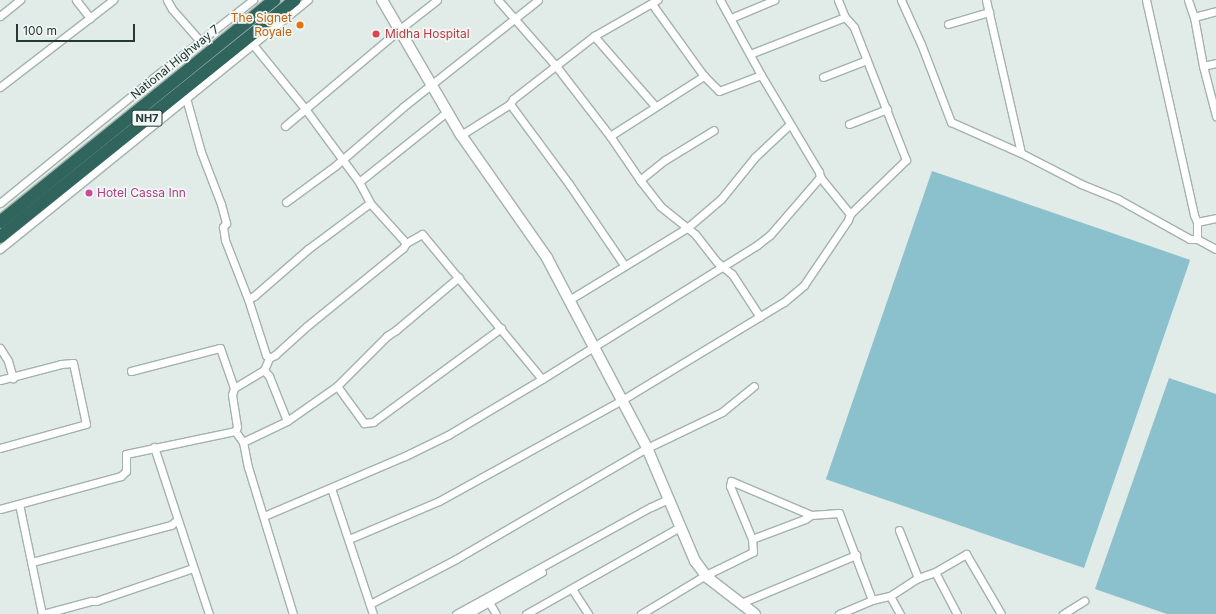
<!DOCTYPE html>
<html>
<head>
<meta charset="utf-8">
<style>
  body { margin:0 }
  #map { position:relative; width:1216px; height:614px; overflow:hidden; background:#e1ebe7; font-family:Inter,sans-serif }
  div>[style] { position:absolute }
  .water>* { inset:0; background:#8bc0cd; transform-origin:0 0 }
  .roads { filter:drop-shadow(1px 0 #a4b2ae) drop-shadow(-1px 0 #a4b2ae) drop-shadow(0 1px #a4b2ae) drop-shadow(0 -1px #a4b2ae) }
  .street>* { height:7px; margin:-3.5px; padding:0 3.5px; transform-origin:3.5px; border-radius:3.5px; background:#fff }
  .secondary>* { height:10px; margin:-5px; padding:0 5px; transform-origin:5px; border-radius:5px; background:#fff }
  .highway>* { height:12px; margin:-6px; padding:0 6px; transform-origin:6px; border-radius:6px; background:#30655d }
  .dots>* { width:11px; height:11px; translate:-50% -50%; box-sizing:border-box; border:2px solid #f1f7f5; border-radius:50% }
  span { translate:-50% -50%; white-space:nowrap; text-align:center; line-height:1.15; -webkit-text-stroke:3.5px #f1f7f5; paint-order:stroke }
  .shield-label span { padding:1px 3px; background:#f1f7f5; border:1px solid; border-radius:3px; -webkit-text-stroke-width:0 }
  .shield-label { font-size:11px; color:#223a35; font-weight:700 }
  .food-label { font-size:12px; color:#c56008 }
  .right { translate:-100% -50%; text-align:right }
  .health-label { font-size:12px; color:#be3a42 }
  .left { translate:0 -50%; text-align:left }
  .street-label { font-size:12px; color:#223a35 }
  .hotel-label { font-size:12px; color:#b23c85 }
  .scale { position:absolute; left:16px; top:24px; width:119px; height:18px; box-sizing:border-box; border:2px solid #223a35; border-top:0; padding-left:5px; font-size:12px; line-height:14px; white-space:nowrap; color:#223a35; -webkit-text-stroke:3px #f1f7f5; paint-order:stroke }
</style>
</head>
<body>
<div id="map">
  <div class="water">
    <div style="left:932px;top:171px;width:273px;height:326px;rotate:19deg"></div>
    <div style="clip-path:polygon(1169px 378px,1216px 394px,1216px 614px,1167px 614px,1095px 589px)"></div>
  </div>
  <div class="roads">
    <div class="street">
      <div style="left:76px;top:0;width:23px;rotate:52deg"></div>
      <div style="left:167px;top:0;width:10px;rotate:61deg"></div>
      <div style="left:172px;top:9px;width:43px;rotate:48.8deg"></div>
      <div style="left:498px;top:0;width:88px;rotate:48.7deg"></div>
      <div style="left:556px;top:66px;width:88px;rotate:52.4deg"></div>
      <div style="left:610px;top:136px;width:53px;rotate:55.7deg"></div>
      <div style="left:640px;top:180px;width:33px;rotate:52deg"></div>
      <div style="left:660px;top:206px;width:45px;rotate:38.7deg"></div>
      <div style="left:695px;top:234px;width:36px;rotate:52deg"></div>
      <div style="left:717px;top:262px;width:19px;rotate:39deg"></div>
      <div style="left:732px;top:274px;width:51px;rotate:56.9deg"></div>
      <div style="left:720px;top:0;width:85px;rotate:61.3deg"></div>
      <div style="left:761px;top:75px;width:113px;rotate:59.1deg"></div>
      <div style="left:819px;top:172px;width:5px;rotate:79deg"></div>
      <div style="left:820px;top:177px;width:48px;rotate:51deg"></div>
      <div style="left:838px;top:0;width:18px;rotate:68deg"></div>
      <div style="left:901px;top:0;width:48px;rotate:65.6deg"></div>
      <div style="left:921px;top:44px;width:84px;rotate:69deg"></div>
      <div style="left:951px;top:122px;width:77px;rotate:23.9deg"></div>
      <div style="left:1021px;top:153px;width:68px;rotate:27.3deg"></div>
      <div style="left:1081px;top:184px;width:40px;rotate:22deg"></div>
      <div style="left:1118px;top:199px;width:82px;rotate:29.1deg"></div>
      <div style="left:1190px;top:239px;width:7px"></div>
      <div style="left:1197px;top:239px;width:21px;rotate:28deg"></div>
      <div style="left:986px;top:0;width:157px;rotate:77.1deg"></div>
      <div style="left:1146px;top:0;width:220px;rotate:77.4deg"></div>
      <div style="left:1194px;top:215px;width:8px;rotate:67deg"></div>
      <div style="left:1197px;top:222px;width:17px;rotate:90deg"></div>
      <div style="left:1188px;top:0;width:18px;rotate:71deg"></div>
      <div style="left:1194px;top:17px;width:50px;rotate:79.6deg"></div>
      <div style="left:1203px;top:66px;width:52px;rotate:75.4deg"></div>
      <div style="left:652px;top:4px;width:89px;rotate:54.2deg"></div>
      <div style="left:704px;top:76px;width:21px;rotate:45deg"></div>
      <div style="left:719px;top:91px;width:45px;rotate:-20.9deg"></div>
      <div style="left:0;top:16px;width:26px;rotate:-39deg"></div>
      <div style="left:1194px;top:17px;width:23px;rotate:-15deg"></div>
      <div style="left:731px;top:18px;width:47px;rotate:-22.7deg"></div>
      <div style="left:948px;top:24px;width:43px;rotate:-16.3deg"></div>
      <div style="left:594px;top:36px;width:93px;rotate:48.9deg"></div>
      <div style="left:250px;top:41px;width:89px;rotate:50.9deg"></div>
      <div style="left:306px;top:110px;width:89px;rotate:53.6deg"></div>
      <div style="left:359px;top:182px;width:24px;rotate:62deg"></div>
      <div style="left:370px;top:203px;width:54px;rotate:48deg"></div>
      <div style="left:1203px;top:66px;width:13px;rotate:-13deg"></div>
      <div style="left:823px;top:77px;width:47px;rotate:-21.1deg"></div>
      <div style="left:0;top:87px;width:143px;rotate:-37.6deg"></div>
      <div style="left:186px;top:98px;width:56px;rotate:74.5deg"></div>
      <div style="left:201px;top:152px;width:56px;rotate:69deg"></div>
      <div style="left:221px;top:204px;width:20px;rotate:75deg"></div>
      <div style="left:226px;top:223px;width:5px;rotate:127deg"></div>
      <div style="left:223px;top:227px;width:13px;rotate:81deg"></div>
      <div style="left:225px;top:240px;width:63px;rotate:68.7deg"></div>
      <div style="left:248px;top:299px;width:59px;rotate:72.2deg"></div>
      <div style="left:266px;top:355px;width:4px;rotate:45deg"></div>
      <div style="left:510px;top:104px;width:99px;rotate:53.6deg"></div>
      <div style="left:569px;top:184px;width:98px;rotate:55.8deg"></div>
      <div style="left:849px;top:124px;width:41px;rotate:-21.5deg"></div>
      <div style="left:285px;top:126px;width:150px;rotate:-40.1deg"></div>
      <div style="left:400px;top:29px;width:47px;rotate:-38.1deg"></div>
      <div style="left:461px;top:135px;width:58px;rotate:-32.3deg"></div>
      <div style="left:510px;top:104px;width:6px;rotate:-59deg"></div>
      <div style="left:513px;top:99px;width:103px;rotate:-37.9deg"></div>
      <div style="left:594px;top:36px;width:73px;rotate:-29.7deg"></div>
      <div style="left:610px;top:136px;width:112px;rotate:-32.6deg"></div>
      <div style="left:640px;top:180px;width:32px;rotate:-39deg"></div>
      <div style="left:665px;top:160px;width:57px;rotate:-31.5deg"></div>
      <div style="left:359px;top:182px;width:114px;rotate:-38.6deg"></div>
      <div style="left:286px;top:202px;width:61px;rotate:-36.3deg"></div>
      <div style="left:335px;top:166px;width:90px;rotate:-40.9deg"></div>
      <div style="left:403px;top:107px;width:172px;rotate:-38.4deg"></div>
      <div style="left:0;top:203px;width:198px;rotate:-39.2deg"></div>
      <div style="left:153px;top:78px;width:127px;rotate:-38deg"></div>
      <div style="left:1197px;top:222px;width:19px;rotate:-12deg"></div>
      <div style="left:0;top:249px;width:396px;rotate:-39deg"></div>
      <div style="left:248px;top:299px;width:7px;rotate:-27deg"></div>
      <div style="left:254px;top:296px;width:72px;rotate:-41deg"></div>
      <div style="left:308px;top:249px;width:77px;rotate:-36.6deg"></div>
      <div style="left:569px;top:300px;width:138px;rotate:-31.4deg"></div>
      <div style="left:687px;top:228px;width:45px;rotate:-40.5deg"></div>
      <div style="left:721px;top:199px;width:54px;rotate:-51deg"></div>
      <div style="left:755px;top:157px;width:48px;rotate:-43.3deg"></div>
      <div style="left:0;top:348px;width:15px;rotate:58deg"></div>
      <div style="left:8px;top:361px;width:18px;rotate:74deg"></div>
      <div style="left:264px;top:370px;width:8px;rotate:50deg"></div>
      <div style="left:269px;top:376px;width:48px;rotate:68.2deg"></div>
      <div style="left:131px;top:371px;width:92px;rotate:-14.5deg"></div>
      <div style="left:220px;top:348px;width:42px;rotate:70.7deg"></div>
      <div style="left:234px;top:388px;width:7px;rotate:106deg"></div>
      <div style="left:232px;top:395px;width:32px;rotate:81deg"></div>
      <div style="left:237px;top:427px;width:4px;rotate:117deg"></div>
      <div style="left:235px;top:431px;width:14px;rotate:54deg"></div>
      <div style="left:243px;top:442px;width:25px;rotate:79deg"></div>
      <div style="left:248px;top:467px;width:154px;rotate:73deg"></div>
      <div style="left:0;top:380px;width:63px;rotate:-14.7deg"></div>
      <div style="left:61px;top:364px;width:12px;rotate:-5deg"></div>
      <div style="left:73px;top:363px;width:62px;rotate:78deg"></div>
      <div style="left:86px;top:424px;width:89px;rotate:164.4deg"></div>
      <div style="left:337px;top:386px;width:46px;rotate:53.9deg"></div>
      <div style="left:364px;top:423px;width:9px;rotate:-6deg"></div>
      <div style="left:373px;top:422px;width:159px;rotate:-36.3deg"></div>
      <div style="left:234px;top:388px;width:35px;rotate:-31deg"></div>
      <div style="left:264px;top:370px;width:13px;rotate:-67deg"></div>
      <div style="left:269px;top:358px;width:7px;rotate:-27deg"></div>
      <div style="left:275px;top:355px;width:43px;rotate:-42.2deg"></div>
      <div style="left:307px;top:326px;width:124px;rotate:-39.1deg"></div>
      <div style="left:403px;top:248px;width:6px;rotate:-59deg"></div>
      <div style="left:406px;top:243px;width:18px;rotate:-29deg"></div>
      <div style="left:422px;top:234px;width:188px;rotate:50.4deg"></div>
      <div style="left:243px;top:442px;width:49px;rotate:-25.5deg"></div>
      <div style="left:287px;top:421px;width:61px;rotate:-35deg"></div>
      <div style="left:337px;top:386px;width:71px;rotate:-45deg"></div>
      <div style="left:387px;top:336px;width:11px;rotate:-34deg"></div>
      <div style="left:396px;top:330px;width:82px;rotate:-40.1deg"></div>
      <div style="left:154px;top:447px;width:176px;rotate:71.8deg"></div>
      <div style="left:331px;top:488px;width:133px;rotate:71.6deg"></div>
      <div style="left:19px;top:504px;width:112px;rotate:78.2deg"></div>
      <div style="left:0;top:509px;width:125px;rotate:-15.3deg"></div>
      <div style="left:121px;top:476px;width:7px;rotate:-45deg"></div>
      <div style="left:126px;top:471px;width:17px;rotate:-90deg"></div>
      <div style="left:126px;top:454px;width:111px;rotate:-11.9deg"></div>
      <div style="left:264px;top:516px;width:153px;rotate:-23.1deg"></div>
      <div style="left:405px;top:456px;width:48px;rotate:-26deg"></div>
      <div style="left:448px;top:435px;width:109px;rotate:-30.8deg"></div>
      <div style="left:542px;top:379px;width:253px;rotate:-31.9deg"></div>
      <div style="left:757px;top:245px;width:16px;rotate:-38deg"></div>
      <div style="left:770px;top:235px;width:77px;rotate:-49.2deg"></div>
      <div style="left:899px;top:530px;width:52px;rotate:68.4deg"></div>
      <div style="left:349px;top:539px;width:98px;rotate:-22.9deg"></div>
      <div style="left:439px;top:501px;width:209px;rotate:-28.9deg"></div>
      <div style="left:622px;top:400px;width:189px;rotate:-31.2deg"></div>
      <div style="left:784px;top:302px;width:26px;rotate:-40deg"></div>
      <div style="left:804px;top:285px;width:78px;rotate:-55.9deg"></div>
      <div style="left:848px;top:220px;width:6px;rotate:-72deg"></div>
      <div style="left:850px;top:214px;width:78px;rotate:-44deg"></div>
      <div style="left:906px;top:160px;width:143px;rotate:-111.4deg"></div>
      <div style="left:854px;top:27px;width:13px;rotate:-132deg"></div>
      <div style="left:845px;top:17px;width:102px;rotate:158.7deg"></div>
      <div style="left:752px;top:539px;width:57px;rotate:-20.7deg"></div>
      <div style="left:805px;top:519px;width:7px;rotate:-34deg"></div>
      <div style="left:32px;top:562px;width:144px;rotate:-14.9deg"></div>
      <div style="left:171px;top:525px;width:8px;rotate:-40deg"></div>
      <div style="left:935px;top:572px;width:47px;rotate:62.4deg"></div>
      <div style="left:572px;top:589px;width:30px;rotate:57deg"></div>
      <div style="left:890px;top:596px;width:21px;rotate:61deg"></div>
      <div style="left:487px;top:599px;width:17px;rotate:59deg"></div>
      <div style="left:741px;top:603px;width:125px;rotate:-22.7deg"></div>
      <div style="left:370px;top:604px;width:97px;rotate:-27.6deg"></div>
      <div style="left:456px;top:559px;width:221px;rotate:-30.2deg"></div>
      <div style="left:647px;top:448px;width:83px;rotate:-25.6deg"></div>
      <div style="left:722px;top:412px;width:41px;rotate:-39.1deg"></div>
      <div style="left:43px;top:614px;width:50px;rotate:-15.2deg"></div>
      <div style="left:91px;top:601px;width:5px"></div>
      <div style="left:96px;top:601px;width:102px;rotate:-18.8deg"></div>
      <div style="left:456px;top:614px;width:222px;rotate:-28.8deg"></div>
      <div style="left:651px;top:507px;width:19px;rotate:-25deg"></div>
      <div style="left:468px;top:614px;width:85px;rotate:-29.6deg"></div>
      <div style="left:526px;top:614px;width:177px;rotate:-29.5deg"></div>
      <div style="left:641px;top:614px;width:76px;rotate:-31deg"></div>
      <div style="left:706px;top:575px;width:52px;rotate:-26.1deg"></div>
      <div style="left:753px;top:552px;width:13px;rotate:-94deg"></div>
      <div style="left:752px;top:539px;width:57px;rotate:-112.5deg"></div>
      <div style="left:730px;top:486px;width:5px;rotate:-79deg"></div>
      <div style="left:731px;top:481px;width:87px;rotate:23deg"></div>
      <div style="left:811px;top:515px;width:28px;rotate:-4deg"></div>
      <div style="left:839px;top:513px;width:93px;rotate:69.2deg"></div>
      <div style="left:839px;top:614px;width:36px;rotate:-23deg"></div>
      <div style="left:872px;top:600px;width:18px;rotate:-13deg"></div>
      <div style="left:890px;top:596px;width:33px;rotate:-33deg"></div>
      <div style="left:918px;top:578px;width:18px;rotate:-19deg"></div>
      <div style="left:935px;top:572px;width:36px;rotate:-30deg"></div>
      <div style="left:966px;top:554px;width:69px;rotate:59.7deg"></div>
      <div style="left:1063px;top:614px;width:25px;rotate:-32deg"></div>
    </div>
    <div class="secondary">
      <div style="left:382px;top:0;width:156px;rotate:59.7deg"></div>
      <div style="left:461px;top:135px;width:150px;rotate:55deg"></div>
      <div style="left:547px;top:258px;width:215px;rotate:62.2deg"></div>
      <div style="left:647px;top:448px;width:123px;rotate:67deg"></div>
      <div style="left:695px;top:561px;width:21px;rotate:53deg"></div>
      <div style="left:708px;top:578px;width:59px;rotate:37.5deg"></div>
    </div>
    <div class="highway">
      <div style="left:0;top:222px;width:353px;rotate:-39deg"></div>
      <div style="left:0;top:237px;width:378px;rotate:-38.8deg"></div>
    </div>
  </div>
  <div class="dots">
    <div style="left:300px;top:25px;background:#e8710a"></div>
    <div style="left:376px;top:34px;background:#e0444e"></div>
    <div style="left:89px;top:193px;background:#d1479c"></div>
  </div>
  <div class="shield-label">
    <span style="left:147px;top:118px">NH7</span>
  </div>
  <div class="food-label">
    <span class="right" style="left:292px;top:25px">The Signet<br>Royale</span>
  </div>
  <div class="health-label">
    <span class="left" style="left:385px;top:34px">Midha Hospital</span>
  </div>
  <div class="street-label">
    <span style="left:175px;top:62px;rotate:-39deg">National Highway 7</span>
  </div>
  <div class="hotel-label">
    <span class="left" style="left:97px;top:193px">Hotel Cassa Inn</span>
  </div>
  <div class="scale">100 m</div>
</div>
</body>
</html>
